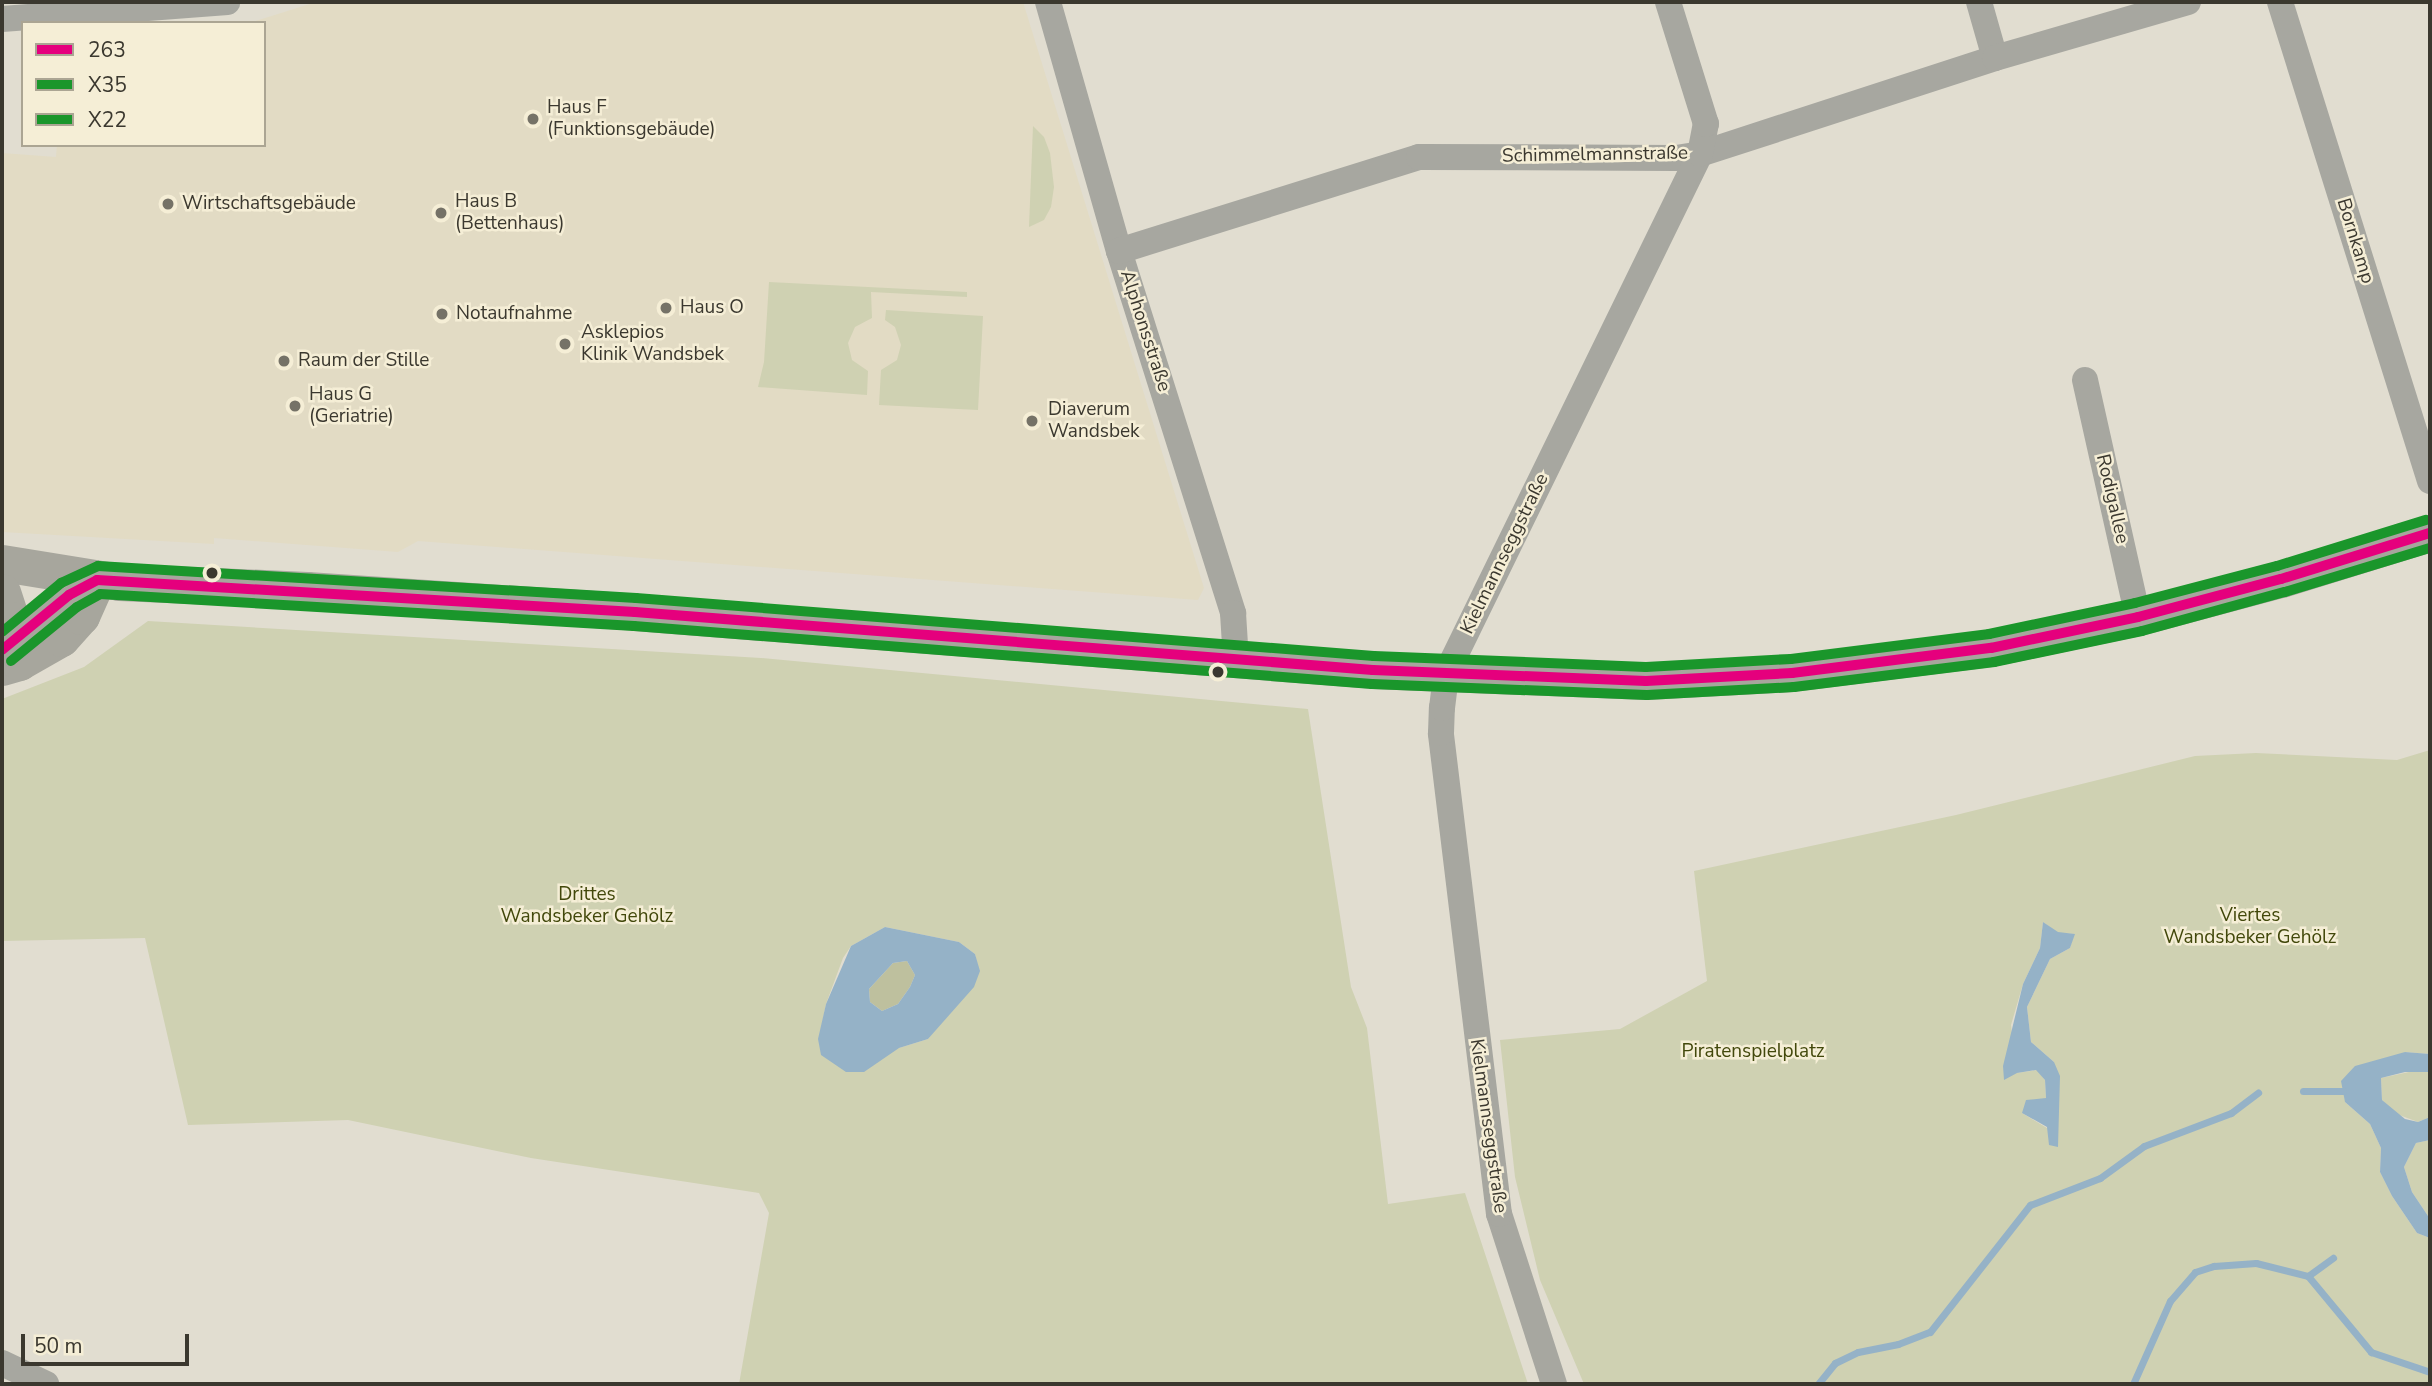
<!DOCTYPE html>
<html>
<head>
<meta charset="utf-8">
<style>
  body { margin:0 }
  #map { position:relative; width:2432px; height:1386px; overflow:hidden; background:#e1ddd0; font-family:"Nunito Sans",sans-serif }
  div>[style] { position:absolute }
  .built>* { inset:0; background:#e2dbc4 }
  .green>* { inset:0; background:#cfd1b2 }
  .forest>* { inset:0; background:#bec09e }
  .water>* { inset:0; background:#95b2c7 }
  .stream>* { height:7px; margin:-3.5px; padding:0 3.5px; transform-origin:3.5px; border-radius:3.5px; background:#95b2c7 }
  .street>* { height:26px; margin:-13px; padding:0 13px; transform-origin:13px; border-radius:13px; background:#a7a7a0 }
  .secondary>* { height:37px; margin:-18.5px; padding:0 18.5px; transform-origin:18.5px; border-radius:18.5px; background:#a7a69d }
  .bus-1>* { height:10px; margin:-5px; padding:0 5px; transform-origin:5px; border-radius:5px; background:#e5007d }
  .bus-2>* { height:10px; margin:-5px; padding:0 5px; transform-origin:5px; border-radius:5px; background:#1a962b }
  .bus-3>* { height:10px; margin:-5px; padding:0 5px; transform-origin:5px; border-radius:5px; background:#1a962b }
  .dots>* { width:19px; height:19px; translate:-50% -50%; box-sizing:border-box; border:4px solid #f5eed6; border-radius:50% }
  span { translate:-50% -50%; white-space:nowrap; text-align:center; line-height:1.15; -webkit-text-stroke:5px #f5eed6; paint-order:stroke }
  .poi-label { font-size:19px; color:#3b382f }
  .left { translate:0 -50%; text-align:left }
  .street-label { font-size:19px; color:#3b382f }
  .park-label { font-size:19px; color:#42480b }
  .frame { position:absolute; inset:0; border:4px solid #3b382f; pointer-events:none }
  .legend { position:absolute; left:21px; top:21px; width:245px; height:126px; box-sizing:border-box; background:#f5eed6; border:2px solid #aba593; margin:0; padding:9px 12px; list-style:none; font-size:21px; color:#3b382f }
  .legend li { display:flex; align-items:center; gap:14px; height:35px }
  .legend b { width:35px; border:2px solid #aba593 }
  .scale { position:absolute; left:21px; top:1334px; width:168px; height:32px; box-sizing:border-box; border:4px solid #3b382f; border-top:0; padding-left:9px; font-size:21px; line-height:24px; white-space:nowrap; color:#3b382f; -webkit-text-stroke:5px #f5eed6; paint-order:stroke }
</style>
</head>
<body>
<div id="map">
  <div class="built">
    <div style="clip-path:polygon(316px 2px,1023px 2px,1204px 588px,1198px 600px,418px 541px,398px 552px,214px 538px,214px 544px,2px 532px,2px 153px,56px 157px,57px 145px,264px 145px,264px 23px,249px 23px)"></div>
  </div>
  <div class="green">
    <div style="clip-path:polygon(1033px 126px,1044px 137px,1050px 153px,1054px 187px,1051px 207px,1044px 220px,1029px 227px)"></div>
    <div style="clip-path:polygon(769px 282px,967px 292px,967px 297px,871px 292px,872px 318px,855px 327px,848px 343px,852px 360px,868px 371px,867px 395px,758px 387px,764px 362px)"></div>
    <div style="clip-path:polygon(886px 310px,983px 316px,978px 410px,879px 405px,881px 370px,897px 360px,901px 345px,895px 327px,885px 320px)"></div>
    <div style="clip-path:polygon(evenodd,148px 621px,761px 658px,1308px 709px,1351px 987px,1367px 1028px,1388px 1204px,1465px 1193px,1528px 1384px,739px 1384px,769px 1213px,759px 1193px,531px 1158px,348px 1120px,188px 1125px,145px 938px,2px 941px,2px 699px,84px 667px,148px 621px,885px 927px,959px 942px,975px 954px,979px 971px,928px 1039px,899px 1048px,819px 1039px,826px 1004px,843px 958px,851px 946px,885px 927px)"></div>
    <div style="clip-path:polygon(evenodd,2430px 750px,2430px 1054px,2405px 1052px,2345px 1102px,2370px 1124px,2381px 1148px,2380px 1172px,2392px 1196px,2417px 1233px,2430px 1238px,2430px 1384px,1584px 1384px,1540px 1280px,1515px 1177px,1500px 1040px,1620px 1029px,1707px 981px,1694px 871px,1956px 815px,2195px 756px,2256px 753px,2397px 760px,2430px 750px,2043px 922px,2058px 933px,2074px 934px,2070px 948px,2050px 959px,2027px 1007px,2031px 1042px,2054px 1062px,2047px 1128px,2022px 1113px,2046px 1098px,2045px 1080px,2037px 1070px,2017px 1073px,2011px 1025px,2023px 984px,2040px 948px,2043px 922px)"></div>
    <div style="clip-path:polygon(2423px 1069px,2430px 1072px,2430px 1117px,2418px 1122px,2394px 1113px,2382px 1100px,2381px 1078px)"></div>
    <div style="clip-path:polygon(2430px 1140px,2430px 1219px,2412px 1192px,2404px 1167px,2416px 1143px)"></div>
  </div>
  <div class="forest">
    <div style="clip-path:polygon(907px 961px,915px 975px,910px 987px,898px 1004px,882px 1011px,870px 1002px,869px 989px,893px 963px)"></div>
  </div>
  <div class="water">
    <div style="clip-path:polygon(2043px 922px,2058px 932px,2075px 934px,2070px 948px,2050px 959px,2027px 1007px,2031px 1042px,2054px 1062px,2060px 1076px,2058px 1147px,2049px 1145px,2047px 1127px,2022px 1113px,2026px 1100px,2046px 1098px,2045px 1080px,2036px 1070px,2017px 1073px,2004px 1080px,2003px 1066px,2023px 984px,2040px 948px)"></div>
    <div style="clip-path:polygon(evenodd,885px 927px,959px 942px,975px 954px,980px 971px,974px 987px,928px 1039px,899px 1048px,864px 1072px,846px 1072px,821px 1055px,818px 1039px,826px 1004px,851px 946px,885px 927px,907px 961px,915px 975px,910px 987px,898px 1004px,882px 1011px,870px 1002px,869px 989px,893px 963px,907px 961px)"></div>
    <div style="clip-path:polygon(2405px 1052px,2430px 1054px,2430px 1072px,2405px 1072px,2381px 1078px,2382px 1100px,2405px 1119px,2418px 1122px,2430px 1117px,2430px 1140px,2416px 1143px,2404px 1167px,2412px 1192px,2430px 1219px,2430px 1238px,2417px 1233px,2392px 1196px,2380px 1172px,2381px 1148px,2370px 1124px,2345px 1102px,2341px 1081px,2355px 1066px)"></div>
  </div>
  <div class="stream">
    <div style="left:2303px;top:1091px;width:40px"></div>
    <div style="left:2308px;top:1276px;width:31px;rotate:-36deg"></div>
    <div style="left:1818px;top:1384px;width:27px;rotate:-51deg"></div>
    <div style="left:1835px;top:1363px;width:25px;rotate:-26deg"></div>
    <div style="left:1858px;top:1352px;width:41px;rotate:-11.3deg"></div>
    <div style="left:1898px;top:1344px;width:34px;rotate:-21deg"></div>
    <div style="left:1930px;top:1332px;width:162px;rotate:-51.8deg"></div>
    <div style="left:2030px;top:1205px;width:75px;rotate:-21.1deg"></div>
    <div style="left:2100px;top:1178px;width:54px;rotate:-36deg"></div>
    <div style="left:2144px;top:1146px;width:93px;rotate:-20.8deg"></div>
    <div style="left:2231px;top:1113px;width:34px;rotate:-37deg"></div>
    <div style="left:2133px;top:1384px;width:91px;rotate:-66deg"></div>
    <div style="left:2170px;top:1301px;width:38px;rotate:-49deg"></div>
    <div style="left:2195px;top:1272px;width:20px;rotate:-18deg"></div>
    <div style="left:2214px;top:1266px;width:42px;rotate:-4.1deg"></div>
    <div style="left:2256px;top:1263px;width:54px;rotate:14deg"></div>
    <div style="left:2308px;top:1276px;width:99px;rotate:50.3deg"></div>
    <div style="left:2371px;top:1352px;width:62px;rotate:18.7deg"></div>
  </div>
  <div class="street">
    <div style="left:1048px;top:2px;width:259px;rotate:74.1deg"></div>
    <div style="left:1119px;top:251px;width:380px;rotate:72.5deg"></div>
    <div style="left:1233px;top:613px;width:48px;rotate:86.4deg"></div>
    <div style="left:1979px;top:2px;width:58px;rotate:74.1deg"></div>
    <div style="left:2280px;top:2px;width:502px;rotate:72.61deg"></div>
    <div style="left:2px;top:19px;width:226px;rotate:-4.3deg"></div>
    <div style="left:1119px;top:251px;width:314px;rotate:-17.4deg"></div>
    <div style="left:1419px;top:157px;width:257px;rotate:0.2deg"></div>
    <div style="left:1676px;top:158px;width:24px;rotate:-9deg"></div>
    <div style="left:1700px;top:154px;width:310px;rotate:-18deg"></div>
    <div style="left:1995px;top:58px;width:201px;rotate:-16.2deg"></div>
    <div style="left:2085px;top:380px;width:243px;rotate:77.4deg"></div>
    <div style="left:2px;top:1363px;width:49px;rotate:25.5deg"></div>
    <div style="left:1554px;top:1384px;width:179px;rotate:-107.9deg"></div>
    <div style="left:1499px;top:1214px;width:484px;rotate:-96.9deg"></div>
    <div style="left:1441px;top:733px;width:25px;rotate:-88deg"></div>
    <div style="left:1442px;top:708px;width:34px;rotate:-83deg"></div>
    <div style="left:1446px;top:674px;width:579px;rotate:-63.97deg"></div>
    <div style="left:1700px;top:154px;width:31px;rotate:-79deg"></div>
    <div style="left:1706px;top:124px;width:128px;rotate:-107.3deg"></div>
  </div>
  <div class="secondary">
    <div style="left:2px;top:563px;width:119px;rotate:9.2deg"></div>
    <div style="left:119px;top:582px;width:188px;rotate:2.4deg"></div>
    <div style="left:307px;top:590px;width:329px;rotate:3.8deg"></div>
    <div style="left:635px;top:612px;width:740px;rotate:4.49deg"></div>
    <div style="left:1373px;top:670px;width:273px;rotate:2.3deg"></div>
    <div style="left:1646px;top:681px;width:146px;rotate:-3.1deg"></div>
    <div style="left:1792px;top:673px;width:201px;rotate:-7.2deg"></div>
    <div style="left:1991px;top:648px;width:150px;rotate:-11.9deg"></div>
    <div style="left:2138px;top:617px;width:148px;rotate:-14.9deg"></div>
    <div style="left:2281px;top:579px;width:156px;rotate:-17.2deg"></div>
    <div style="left:2px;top:592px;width:29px;rotate:72deg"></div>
    <div style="left:11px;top:620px;width:25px;rotate:97deg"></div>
    <div style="left:2px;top:650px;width:87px;rotate:-39.4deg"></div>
    <div style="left:69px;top:595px;width:32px;rotate:-28deg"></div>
    <div style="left:2px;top:667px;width:18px;rotate:-16deg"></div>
    <div style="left:19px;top:662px;width:48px;rotate:-29.7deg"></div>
    <div style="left:61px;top:638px;width:30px;rotate:-48deg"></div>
    <div style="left:81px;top:616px;width:39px;rotate:-66deg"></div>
  </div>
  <div class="bus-1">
    <div style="left:2px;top:650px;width:87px;rotate:-39.4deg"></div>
    <div style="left:69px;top:595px;width:32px;rotate:-28deg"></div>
    <div style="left:97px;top:580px;width:539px;rotate:3.4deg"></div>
    <div style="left:635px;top:612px;width:740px;rotate:4.49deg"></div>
    <div style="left:1373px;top:670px;width:273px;rotate:2.3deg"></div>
    <div style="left:1646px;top:681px;width:146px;rotate:-3.1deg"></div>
    <div style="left:1792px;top:673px;width:201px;rotate:-7.2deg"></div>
    <div style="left:1991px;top:648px;width:150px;rotate:-11.9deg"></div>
    <div style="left:2138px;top:617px;width:148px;rotate:-14.9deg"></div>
    <div style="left:2281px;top:579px;width:156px;rotate:-17.2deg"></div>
  </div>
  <div class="bus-2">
    <div style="left:11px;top:661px;width:85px;rotate:-39.3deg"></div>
    <div style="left:77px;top:607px;width:26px;rotate:-29deg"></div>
    <div style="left:100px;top:594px;width:535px;rotate:3.43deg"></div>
    <div style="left:634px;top:626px;width:740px;rotate:4.49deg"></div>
    <div style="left:1372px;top:684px;width:275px;rotate:2.3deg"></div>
    <div style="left:1647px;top:695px;width:147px;rotate:-3.1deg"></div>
    <div style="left:1794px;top:687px;width:202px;rotate:-7.1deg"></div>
    <div style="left:1994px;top:662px;width:151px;rotate:-11.8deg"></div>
    <div style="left:2142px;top:631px;width:148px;rotate:-15.3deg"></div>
    <div style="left:2285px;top:592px;width:152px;rotate:-16.9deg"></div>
  </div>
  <div class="bus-3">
    <div style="left:2px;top:632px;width:77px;rotate:-39.7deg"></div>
    <div style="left:61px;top:583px;width:41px;rotate:-24.7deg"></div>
    <div style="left:98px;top:566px;width:539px;rotate:3.4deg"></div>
    <div style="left:636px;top:598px;width:740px;rotate:4.49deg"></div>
    <div style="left:1374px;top:656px;width:272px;rotate:2.3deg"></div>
    <div style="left:1646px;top:667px;width:145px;rotate:-3.2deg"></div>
    <div style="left:1791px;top:659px;width:200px;rotate:-7.2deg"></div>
    <div style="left:1989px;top:634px;width:149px;rotate:-12deg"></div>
    <div style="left:2135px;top:603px;width:147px;rotate:-14.6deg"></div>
    <div style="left:2277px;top:566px;width:156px;rotate:-17.2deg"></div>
  </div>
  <div class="dots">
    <div style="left:533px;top:119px;background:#757267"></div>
    <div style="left:168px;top:204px;background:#757267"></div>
    <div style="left:441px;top:213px;background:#757267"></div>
    <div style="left:666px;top:308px;background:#757267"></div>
    <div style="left:442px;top:314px;background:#757267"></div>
    <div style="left:565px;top:344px;background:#757267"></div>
    <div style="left:284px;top:361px;background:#757267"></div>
    <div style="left:295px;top:406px;background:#757267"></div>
    <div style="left:1032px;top:421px;background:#757267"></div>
    <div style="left:212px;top:573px;background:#3b382f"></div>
    <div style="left:1218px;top:672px;background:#3b382f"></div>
  </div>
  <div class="poi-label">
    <span class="left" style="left:547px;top:119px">Haus F<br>(Funktionsgebäude)</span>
    <span class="left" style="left:455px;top:213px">Haus B<br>(Bettenhaus)</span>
    <span class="left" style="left:182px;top:204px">Wirtschaftsgebäude</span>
    <span class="left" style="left:680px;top:308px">Haus O</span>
    <span class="left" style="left:456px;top:314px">Notaufnahme</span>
    <span class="left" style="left:581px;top:344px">Asklepios<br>Klinik Wandsbek</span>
    <span class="left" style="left:298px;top:361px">Raum der Stille</span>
    <span class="left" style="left:309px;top:406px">Haus G<br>(Geriatrie)</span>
    <span class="left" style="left:1048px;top:421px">Diaverum<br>Wandsbek</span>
  </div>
  <div class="street-label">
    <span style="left:1595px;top:155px;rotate:-1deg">Schimmelmannstraße</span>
    <span style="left:2355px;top:241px;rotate:73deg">Bornkamp</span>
    <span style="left:1145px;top:331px;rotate:72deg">Alphonsstraße</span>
    <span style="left:2112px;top:499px;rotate:77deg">Rodigallee</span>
    <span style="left:1505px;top:554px;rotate:-64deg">Kielmannseggstraße</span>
    <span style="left:1488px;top:1126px;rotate:82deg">Kielmannseggstraße</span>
  </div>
  <div class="park-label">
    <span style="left:587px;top:906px">Drittes<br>Wandsbeker Gehölz</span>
    <span style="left:2250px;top:927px">Viertes<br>Wandsbeker Gehölz</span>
    <span style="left:1753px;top:1052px">Piratenspielplatz</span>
  </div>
  <div class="frame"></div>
  <ul class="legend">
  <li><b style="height:9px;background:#e5007d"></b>263</li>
  <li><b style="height:9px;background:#1a962b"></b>X35</li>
  <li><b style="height:9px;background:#1a962b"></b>X22</li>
  </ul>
  <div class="scale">50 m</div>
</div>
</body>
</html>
